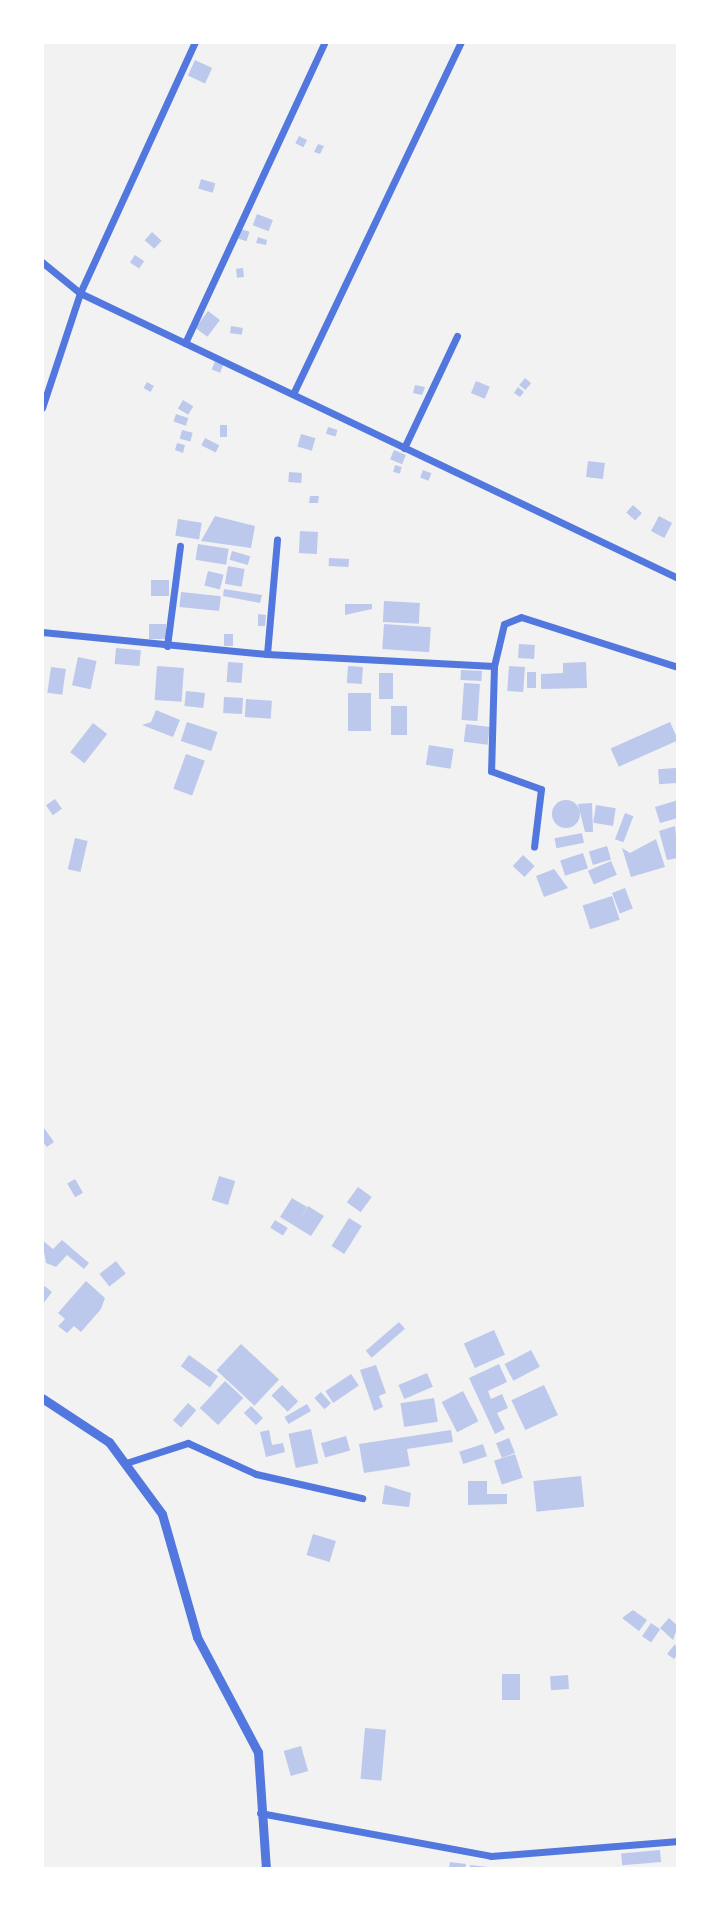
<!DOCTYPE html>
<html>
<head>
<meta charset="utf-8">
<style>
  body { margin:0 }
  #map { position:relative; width:720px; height:1911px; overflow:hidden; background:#f2f2f2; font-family:"Varela Round",sans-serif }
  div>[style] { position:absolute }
  .building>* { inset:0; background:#bdc9ec; transform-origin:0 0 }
  .round { border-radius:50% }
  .minor>* { height:7px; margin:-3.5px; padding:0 3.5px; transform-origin:3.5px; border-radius:3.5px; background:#5277de }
  .tertiary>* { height:9px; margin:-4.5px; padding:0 4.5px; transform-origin:4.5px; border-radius:4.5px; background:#5277de }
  span { translate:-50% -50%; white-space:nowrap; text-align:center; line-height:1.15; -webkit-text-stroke:6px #fff; paint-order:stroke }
  .frame { position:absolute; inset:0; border:44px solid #fff; pointer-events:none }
</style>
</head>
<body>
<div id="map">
  <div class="building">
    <div style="left:195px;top:60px;width:19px;height:17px;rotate:25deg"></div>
    <div style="left:299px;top:136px;width:9px;height:8px;rotate:27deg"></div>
    <div style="clip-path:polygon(318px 144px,324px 146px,320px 154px,314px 152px)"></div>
    <div style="left:201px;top:179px;width:15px;height:10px;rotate:16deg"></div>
    <div style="left:257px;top:214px;width:17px;height:12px;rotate:21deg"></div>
    <div style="left:241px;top:229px;width:9px;height:10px;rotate:18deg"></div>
    <div style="left:152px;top:232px;width:13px;height:11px;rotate:42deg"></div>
    <div style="clip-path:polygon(258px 237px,267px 240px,266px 245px,256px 243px)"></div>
    <div style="left:135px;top:255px;width:11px;height:9px;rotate:34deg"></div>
    <div style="left:243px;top:268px;width:9px;height:7px;rotate:84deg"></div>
    <div style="left:208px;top:311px;width:15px;height:21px;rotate:37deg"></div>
    <div style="left:231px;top:326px;width:12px;height:7px;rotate:9deg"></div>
    <div style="left:215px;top:361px;width:9px;height:9px;rotate:21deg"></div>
    <div style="left:525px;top:378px;width:8px;height:9px;rotate:40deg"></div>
    <div style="left:476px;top:381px;width:15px;height:13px;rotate:23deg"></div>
    <div style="left:147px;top:382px;width:8px;height:7px;rotate:30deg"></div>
    <div style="clip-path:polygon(415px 385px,425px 387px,422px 395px,413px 393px)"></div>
    <div style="clip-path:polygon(518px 387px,524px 392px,520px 397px,514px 393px)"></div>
    <div style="left:183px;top:400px;width:12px;height:10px;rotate:31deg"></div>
    <div style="left:176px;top:414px;width:13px;height:8px;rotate:18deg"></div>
    <div style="left:220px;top:425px;width:7px;height:12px"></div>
    <div style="left:328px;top:427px;width:10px;height:7px;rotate:17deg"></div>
    <div style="left:182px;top:430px;width:11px;height:9px;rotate:15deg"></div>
    <div style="left:301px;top:434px;width:15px;height:13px;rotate:16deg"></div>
    <div style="left:205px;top:438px;width:16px;height:8px;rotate:27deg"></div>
    <div style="clip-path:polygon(177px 443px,185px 445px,183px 453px,175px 450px)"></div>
    <div style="left:394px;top:450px;width:13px;height:10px;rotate:23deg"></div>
    <div style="left:588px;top:461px;width:17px;height:16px;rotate:7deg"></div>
    <div style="left:395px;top:465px;width:7px;height:7px;rotate:16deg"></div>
    <div style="left:423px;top:470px;width:9px;height:8px;rotate:21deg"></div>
    <div style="left:289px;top:472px;width:13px;height:10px;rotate:4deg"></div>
    <div style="clip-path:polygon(310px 496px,319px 496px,318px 503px,309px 503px)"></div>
    <div style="left:633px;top:505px;width:12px;height:10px;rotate:42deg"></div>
    <div style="clip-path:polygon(215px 516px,255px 526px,251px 548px,201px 541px)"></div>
    <div style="left:659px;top:516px;width:15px;height:17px;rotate:28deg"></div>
    <div style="left:178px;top:519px;width:24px;height:17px;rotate:9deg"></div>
    <div style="left:300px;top:531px;width:18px;height:22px;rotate:3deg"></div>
    <div style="left:198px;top:544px;width:31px;height:16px;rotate:9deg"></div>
    <div style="left:232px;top:551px;width:19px;height:9px;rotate:16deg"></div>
    <div style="left:329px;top:558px;width:20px;height:8px;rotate:3deg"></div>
    <div style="left:228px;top:566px;width:17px;height:18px;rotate:10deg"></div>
    <div style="left:208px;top:571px;width:16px;height:15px;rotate:14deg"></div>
    <div style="left:151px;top:580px;width:18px;height:16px"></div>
    <div style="clip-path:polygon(224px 589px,262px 595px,260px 603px,223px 596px)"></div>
    <div style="left:181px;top:592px;width:40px;height:15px;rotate:6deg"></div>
    <div style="left:384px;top:601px;width:36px;height:21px;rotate:3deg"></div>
    <div style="clip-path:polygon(345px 604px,372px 604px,372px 609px,345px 615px)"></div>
    <div style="clip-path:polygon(258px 614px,266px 615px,265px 626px,258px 626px)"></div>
    <div style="left:149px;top:624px;width:17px;height:15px"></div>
    <div style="left:384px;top:624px;width:47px;height:25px;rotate:4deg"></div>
    <div style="left:224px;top:634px;width:9px;height:12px"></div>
    <div style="left:519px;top:644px;width:16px;height:14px;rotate:4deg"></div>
    <div style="left:116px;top:648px;width:25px;height:16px;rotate:5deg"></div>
    <div style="left:78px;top:657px;width:19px;height:29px;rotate:12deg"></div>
    <div style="left:228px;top:662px;width:15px;height:20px;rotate:4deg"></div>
    <div style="clip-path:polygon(586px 662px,587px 688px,541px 689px,541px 674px,563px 673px,563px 663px)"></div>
    <div style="left:157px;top:666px;width:27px;height:34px;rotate:4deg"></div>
    <div style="left:348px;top:666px;width:15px;height:17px;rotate:4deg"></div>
    <div style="left:509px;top:666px;width:16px;height:25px;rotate:4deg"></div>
    <div style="left:51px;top:667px;width:15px;height:26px;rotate:8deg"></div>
    <div style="left:461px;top:670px;width:21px;height:10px;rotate:3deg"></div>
    <div style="left:527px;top:672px;width:9px;height:16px"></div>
    <div style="left:379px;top:673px;width:14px;height:26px"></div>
    <div style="left:464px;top:683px;width:16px;height:37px;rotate:4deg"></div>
    <div style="left:186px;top:691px;width:19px;height:15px;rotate:6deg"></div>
    <div style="left:348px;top:693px;width:23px;height:38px"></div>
    <div style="left:224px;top:697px;width:19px;height:16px;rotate:3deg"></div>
    <div style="left:246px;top:699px;width:26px;height:18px;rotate:4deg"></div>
    <div style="left:391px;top:706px;width:16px;height:29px"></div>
    <div style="clip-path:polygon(156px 710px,180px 720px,173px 737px,142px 725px,151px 722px)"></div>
    <div style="left:187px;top:722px;width:32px;height:20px;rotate:18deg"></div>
    <div style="left:670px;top:722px;width:20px;height:65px;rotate:66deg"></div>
    <div style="left:93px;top:723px;width:18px;height:37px;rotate:38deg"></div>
    <div style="left:466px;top:724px;width:24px;height:18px;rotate:7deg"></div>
    <div style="left:429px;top:745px;width:25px;height:20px;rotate:9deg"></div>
    <div style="left:186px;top:754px;width:20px;height:37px;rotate:20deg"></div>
    <div style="left:676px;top:768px;width:15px;height:18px;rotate:86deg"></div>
    <div style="left:55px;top:799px;width:12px;height:11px;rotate:55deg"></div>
    <div class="round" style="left:552px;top:800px;width:28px;height:28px"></div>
    <div style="clip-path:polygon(678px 800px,678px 818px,660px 823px,655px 807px)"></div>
    <div style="clip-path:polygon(592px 803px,593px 832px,585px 832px,578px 804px)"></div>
    <div style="left:596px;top:805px;width:20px;height:18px;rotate:9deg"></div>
    <div style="left:625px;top:813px;width:9px;height:28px;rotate:21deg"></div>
    <div style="clip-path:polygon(675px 826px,678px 858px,667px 860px,659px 831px)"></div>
    <div style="left:582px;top:833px;width:10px;height:28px;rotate:79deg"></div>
    <div style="left:75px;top:838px;width:13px;height:32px;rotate:13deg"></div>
    <div style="clip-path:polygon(656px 839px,665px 867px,631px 877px,622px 848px,630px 853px)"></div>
    <div style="left:607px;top:846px;width:14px;height:19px;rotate:73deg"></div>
    <div style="left:583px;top:853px;width:16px;height:24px;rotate:72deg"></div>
    <div style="left:523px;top:855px;width:16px;height:15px;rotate:43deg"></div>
    <div style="left:611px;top:861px;width:15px;height:25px;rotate:67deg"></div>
    <div style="clip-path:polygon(554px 869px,568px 888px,544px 897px,536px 876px)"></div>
    <div style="left:625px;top:888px;width:22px;height:14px;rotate:69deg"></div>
    <div style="left:612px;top:896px;width:25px;height:31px;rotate:72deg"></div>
    <div style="clip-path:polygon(42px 1125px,54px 1142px,47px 1147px,42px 1141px)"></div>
    <div style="left:219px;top:1176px;width:17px;height:25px;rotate:17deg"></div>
    <div style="left:75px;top:1179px;width:16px;height:9px;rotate:60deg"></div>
    <div style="left:358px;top:1187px;width:17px;height:19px;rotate:36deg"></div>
    <div style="clip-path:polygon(292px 1198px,307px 1207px,300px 1220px,308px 1206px,324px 1216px,311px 1236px,280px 1217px)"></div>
    <div style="left:349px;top:1218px;width:15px;height:33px;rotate:32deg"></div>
    <div style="left:275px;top:1220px;width:15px;height:9px;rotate:32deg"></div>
    <div style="clip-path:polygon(42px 1240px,53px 1249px,62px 1240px,89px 1263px,84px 1269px,67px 1255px,56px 1267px,46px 1263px)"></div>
    <div style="left:116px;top:1261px;width:16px;height:21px;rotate:52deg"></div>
    <div style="clip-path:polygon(86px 1281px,105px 1298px,101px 1309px,81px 1332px,74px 1326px,67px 1333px,58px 1326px,65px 1319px,58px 1313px)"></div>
    <div style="clip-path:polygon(42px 1284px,52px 1292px,42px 1305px)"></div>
    <div style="left:399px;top:1322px;width:9px;height:44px;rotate:49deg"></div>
    <div style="left:494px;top:1330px;width:27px;height:33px;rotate:66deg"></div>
    <div style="left:241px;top:1344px;width:52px;height:36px;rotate:43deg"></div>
    <div style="left:531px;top:1350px;width:19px;height:30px;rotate:62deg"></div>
    <div style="left:189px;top:1355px;width:36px;height:14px;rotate:36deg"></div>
    <div style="clip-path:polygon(499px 1364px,507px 1382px,488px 1391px,491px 1399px,502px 1394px,508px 1408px,497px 1413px,505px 1429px,495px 1434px,469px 1378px)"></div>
    <div style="clip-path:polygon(376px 1365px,386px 1393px,379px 1396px,383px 1407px,374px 1411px,360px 1370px)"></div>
    <div style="left:427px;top:1373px;width:15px;height:31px;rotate:67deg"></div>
    <div style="left:351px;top:1374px;width:14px;height:31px;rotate:56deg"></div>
    <div style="left:225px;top:1381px;width:25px;height:37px;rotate:43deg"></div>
    <div style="left:282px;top:1385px;width:23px;height:15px;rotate:45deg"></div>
    <div style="left:544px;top:1385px;width:33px;height:36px;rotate:65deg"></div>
    <div style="left:463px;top:1391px;width:34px;height:24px;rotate:63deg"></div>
    <div style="left:321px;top:1392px;width:15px;height:9px;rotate:48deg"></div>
    <div style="left:434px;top:1398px;width:24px;height:34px;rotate:81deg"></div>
    <div style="left:188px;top:1403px;width:11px;height:23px;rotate:41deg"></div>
    <div style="left:307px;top:1404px;width:8px;height:26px;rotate:60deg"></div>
    <div style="left:251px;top:1406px;width:17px;height:10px;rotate:45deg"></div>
    <div style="left:311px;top:1429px;width:35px;height:23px;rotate:78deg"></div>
    <div style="clip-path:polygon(269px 1430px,272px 1445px,283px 1443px,285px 1452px,266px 1457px,260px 1432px)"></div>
    <div style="clip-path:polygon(451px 1430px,453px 1442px,407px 1449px,410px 1466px,364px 1473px,359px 1444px)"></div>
    <div style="left:346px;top:1436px;width:15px;height:26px;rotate:74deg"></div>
    <div style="left:509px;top:1438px;width:16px;height:14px;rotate:68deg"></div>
    <div style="left:483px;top:1444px;width:13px;height:25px;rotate:72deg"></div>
    <div style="left:515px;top:1454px;width:25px;height:22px;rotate:72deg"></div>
    <div style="left:581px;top:1476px;width:31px;height:48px;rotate:84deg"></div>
    <div style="clip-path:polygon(468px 1481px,487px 1481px,487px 1494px,507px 1494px,507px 1504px,468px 1505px)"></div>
    <div style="clip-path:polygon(385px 1485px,411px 1493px,409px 1507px,382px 1504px)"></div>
    <div style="left:313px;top:1534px;width:24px;height:22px;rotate:17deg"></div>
    <div style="clip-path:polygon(633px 1610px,647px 1620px,639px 1631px,622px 1618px)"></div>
    <div style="clip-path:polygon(669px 1618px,678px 1626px,673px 1640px,660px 1628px)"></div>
    <div style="left:651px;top:1623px;width:11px;height:16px;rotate:34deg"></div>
    <div style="clip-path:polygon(675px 1644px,678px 1654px,674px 1659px,667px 1654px)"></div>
    <div style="left:520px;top:1674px;width:26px;height:18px;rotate:90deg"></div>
    <div style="left:568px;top:1675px;width:14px;height:18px;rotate:86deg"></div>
    <div style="left:365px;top:1728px;width:21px;height:51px;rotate:5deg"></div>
    <div style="left:301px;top:1746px;width:26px;height:18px;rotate:74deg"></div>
    <div style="left:660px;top:1850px;width:12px;height:39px;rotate:85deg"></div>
    <div style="clip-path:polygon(450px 1862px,466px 1864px,465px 1869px,449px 1869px)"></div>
    <div style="clip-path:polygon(470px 1865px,488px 1867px,488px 1869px,470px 1869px)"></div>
  </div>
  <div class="minor">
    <div style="left:42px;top:262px;width:49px;rotate:39.2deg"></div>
    <div style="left:80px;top:293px;width:662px;rotate:25.48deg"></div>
    <div style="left:185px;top:343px;width:332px;rotate:-65.1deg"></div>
    <div style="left:293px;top:394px;width:390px;rotate:-64.5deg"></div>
    <div style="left:42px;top:408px;width:121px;rotate:-71.7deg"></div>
    <div style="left:80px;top:293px;width:276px;rotate:-65.4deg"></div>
    <div style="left:404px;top:448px;width:124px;rotate:-64.7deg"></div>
    <div style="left:42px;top:632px;width:226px;rotate:5.6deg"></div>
    <div style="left:267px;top:654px;width:227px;rotate:3deg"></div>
    <div style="left:494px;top:666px;width:43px;rotate:-76.6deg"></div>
    <div style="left:504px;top:624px;width:18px;rotate:-22deg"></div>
    <div style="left:521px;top:617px;width:165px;rotate:17.7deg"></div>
    <div style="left:167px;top:646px;width:101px;rotate:-82.6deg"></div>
    <div style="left:267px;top:654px;width:115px;rotate:-85deg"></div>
    <div style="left:494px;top:666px;width:105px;rotate:91.6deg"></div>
    <div style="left:491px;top:771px;width:53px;rotate:19.8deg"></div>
    <div style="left:541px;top:789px;width:58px;rotate:96.9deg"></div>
    <div style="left:129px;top:1462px;width:62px;rotate:-17.9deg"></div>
    <div style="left:188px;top:1443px;width:75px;rotate:24.5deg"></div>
    <div style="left:256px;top:1474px;width:109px;rotate:12.8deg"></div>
    <div style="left:260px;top:1813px;width:235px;rotate:10.5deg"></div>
    <div style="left:491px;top:1856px;width:188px;rotate:-4.6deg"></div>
  </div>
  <div class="tertiary">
    <div style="left:42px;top:1398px;width:80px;rotate:33.3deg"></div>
    <div style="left:109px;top:1442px;width:89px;rotate:53.6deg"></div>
    <div style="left:162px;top:1514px;width:128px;rotate:74.1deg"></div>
    <div style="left:197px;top:1637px;width:130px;rotate:62.1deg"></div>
    <div style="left:258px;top:1752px;width:117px;rotate:86.1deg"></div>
  </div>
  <div class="frame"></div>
</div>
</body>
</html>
